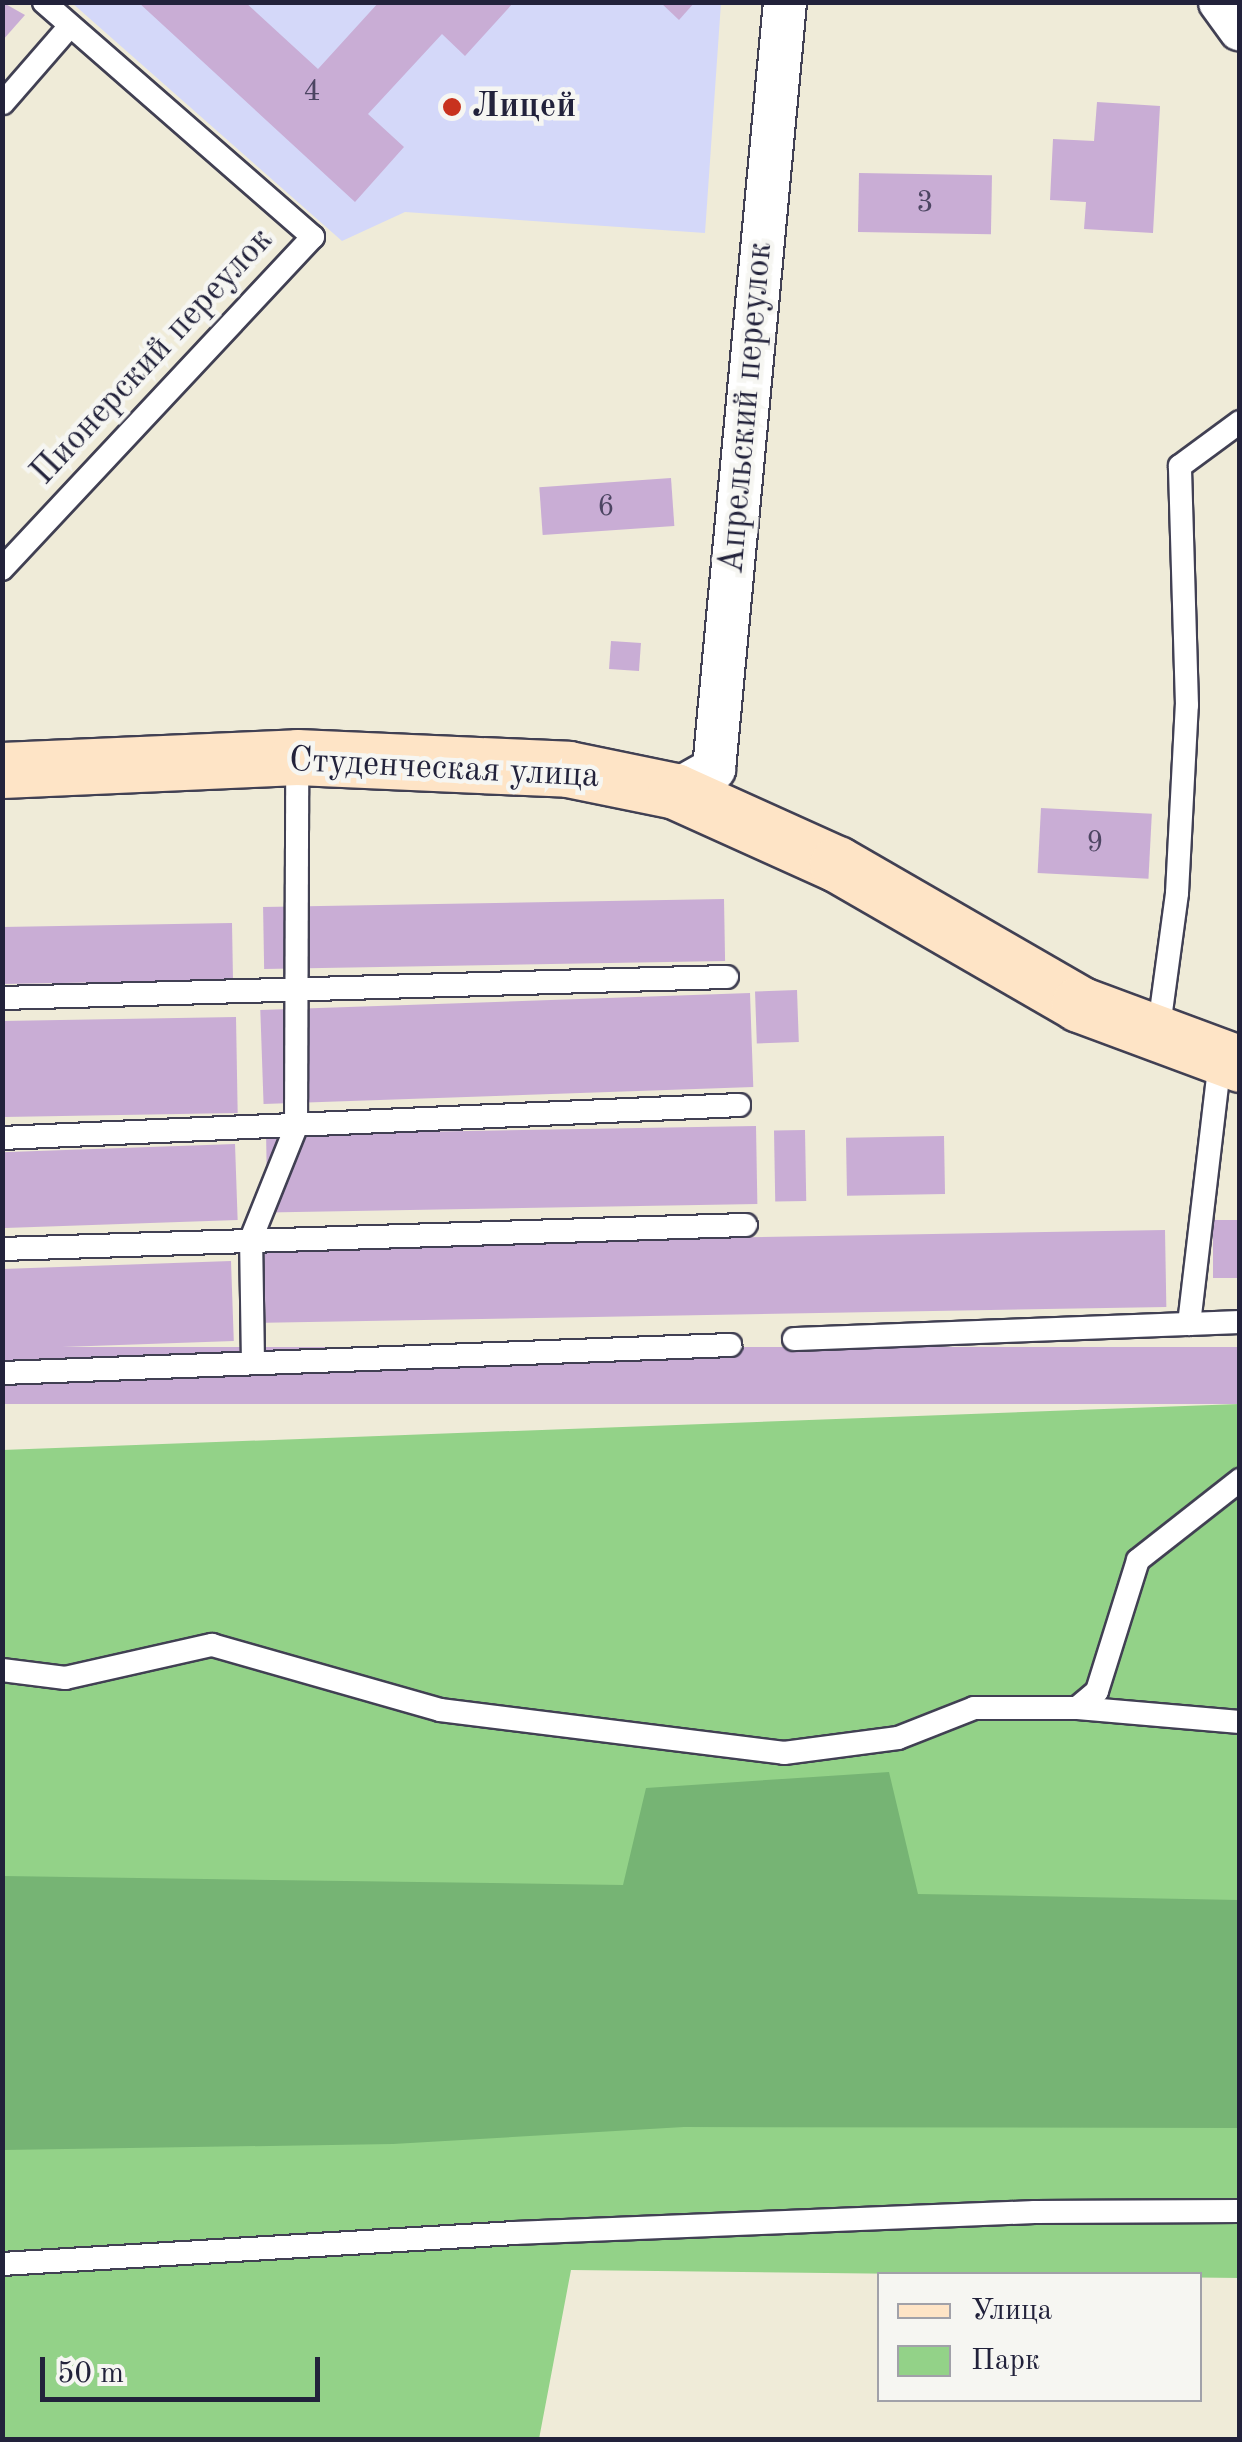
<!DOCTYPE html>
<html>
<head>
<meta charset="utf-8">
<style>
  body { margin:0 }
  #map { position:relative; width:1242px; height:2442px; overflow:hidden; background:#efebd8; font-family:"Old Standard TT",serif }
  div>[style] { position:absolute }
  .built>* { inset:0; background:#d4d8f9 }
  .green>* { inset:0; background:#93d288 }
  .forest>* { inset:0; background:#76b474 }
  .building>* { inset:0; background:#c9add5; transform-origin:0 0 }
  .roads { filter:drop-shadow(2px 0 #414053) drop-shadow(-2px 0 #414053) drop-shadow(0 2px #414053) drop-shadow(0 -2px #414053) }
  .lane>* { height:22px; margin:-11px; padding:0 11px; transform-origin:11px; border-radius:11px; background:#fff }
  .street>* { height:42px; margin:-21px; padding:0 21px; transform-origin:21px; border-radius:21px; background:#fff }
  .secondary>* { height:55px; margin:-27.5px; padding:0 27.5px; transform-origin:27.5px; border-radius:27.5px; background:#fee4c6 }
  .dots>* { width:28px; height:28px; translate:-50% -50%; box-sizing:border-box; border:5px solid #f6f6f2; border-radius:50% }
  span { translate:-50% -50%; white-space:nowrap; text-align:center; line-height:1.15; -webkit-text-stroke:9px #f6f6f2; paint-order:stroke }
  .number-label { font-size:30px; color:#4c4562 }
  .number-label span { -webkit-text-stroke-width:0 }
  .poi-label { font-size:35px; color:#22223b; font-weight:700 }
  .left { translate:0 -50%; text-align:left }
  .street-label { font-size:35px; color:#22223b }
  .frame { position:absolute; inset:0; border:5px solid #22223b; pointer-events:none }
  .legend { position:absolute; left:877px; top:2272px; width:325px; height:130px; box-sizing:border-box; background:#f6f6f2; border:2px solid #a1a1a9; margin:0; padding:12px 18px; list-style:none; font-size:30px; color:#22223b }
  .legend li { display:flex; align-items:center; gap:20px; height:50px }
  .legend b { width:50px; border:2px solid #a1a1a9 }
  .scale { position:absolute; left:40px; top:2357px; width:280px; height:45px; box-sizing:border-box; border:5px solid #22223b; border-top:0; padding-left:12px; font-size:30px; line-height:35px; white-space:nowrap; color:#22223b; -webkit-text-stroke:8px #f6f6f2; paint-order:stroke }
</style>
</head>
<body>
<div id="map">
  <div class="built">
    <div style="clip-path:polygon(72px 3px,721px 3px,705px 233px,405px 212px,342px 241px)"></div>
  </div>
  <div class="green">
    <div style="clip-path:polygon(1239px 1404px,1239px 2278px,571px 2270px,539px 2439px,3px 2439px,2px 1450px)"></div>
  </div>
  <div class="forest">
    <div style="clip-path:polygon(889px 1772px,918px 1894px,1239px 1900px,1239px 2128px,684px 2127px,393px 2144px,3px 2150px,3px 1876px,623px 1885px,646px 1788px)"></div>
  </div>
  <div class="building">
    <div style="clip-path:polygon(2px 2px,25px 15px,2px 41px)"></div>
    <div style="clip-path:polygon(138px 2px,245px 2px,318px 69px,379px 2px,514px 2px,465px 56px,442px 34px,368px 114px,404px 147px,355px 202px)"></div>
    <div style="clip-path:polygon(660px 2px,695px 2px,679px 20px)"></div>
    <div style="clip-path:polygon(1097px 102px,1160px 106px,1153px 233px,1084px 229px,1086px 202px,1050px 200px,1053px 139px,1094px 141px)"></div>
    <div style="left:859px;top:173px;width:133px;height:59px;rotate:1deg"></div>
    <div style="left:671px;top:478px;width:48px;height:132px;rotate:86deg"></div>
    <div style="left:611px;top:641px;width:30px;height:28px;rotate:4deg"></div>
    <div style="left:1041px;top:808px;width:111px;height:65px;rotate:3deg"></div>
    <div style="left:724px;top:899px;width:62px;height:461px;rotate:89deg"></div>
    <div style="left:232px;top:923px;width:57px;height:230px;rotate:89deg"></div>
    <div style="left:797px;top:990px;width:52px;height:42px;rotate:88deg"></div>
    <div style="left:750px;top:993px;width:94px;height:490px;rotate:88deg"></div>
    <div style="left:236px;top:1017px;width:96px;height:234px;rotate:89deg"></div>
    <div style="left:756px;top:1126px;width:78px;height:490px;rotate:89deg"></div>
    <div style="left:805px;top:1130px;width:71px;height:31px;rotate:89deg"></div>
    <div style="left:944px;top:1136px;width:58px;height:98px;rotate:89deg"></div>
    <div style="left:235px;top:1144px;width:76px;height:233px;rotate:88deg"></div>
    <div style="left:1213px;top:1220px;width:27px;height:58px"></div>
    <div style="left:1165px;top:1230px;width:77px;height:901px;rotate:89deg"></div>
    <div style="left:231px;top:1261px;width:80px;height:229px;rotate:88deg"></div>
    <div style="left:1240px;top:1347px;width:57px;height:1239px;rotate:90deg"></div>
  </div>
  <div class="roads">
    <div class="lane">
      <div style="left:3px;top:103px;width:102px;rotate:-49deg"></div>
      <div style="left:2px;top:569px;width:455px;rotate:-46.9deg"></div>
      <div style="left:313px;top:237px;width:357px;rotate:-138.9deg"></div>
      <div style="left:2px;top:998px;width:725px;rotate:-1.66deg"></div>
      <div style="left:1158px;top:1034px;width:142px;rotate:-82.3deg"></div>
      <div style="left:1177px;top:893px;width:188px;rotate:-87deg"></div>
      <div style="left:1187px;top:705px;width:239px;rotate:-91.7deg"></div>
      <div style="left:1180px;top:466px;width:74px;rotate:-36.3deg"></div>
      <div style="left:1220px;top:1060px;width:266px;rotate:96.7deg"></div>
      <div style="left:1189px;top:1324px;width:51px;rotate:-2.2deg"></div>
      <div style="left:2px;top:1138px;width:738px;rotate:-2.56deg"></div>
      <div style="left:2px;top:1249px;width:744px;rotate:-1.85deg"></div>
      <div style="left:794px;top:1339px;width:395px;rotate:-2.2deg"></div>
      <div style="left:253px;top:1363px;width:124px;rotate:-90.9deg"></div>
      <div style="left:251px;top:1239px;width:121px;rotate:-68.1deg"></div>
      <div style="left:296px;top:1127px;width:370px;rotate:-89.8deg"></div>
      <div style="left:2px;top:1373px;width:729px;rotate:-2.2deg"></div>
      <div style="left:2px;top:1670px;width:64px;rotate:7.2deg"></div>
      <div style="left:65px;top:1678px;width:151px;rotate:-12.7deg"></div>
      <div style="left:212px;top:1645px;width:237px;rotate:15.9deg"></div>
      <div style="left:440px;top:1710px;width:347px;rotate:7.1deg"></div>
      <div style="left:784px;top:1753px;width:115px;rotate:-7.5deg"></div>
      <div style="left:898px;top:1738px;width:82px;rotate:-21.5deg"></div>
      <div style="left:974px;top:1708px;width:103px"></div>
      <div style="left:1077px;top:1708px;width:26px;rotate:-40deg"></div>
      <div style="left:1097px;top:1691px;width:137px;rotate:-72.6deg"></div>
      <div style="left:1138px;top:1560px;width:130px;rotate:-38.1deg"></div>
      <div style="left:1077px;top:1708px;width:164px;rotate:4.9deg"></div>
      <div style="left:2px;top:2264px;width:513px;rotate:-3.46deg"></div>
      <div style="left:514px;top:2233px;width:521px;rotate:-2.31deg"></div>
      <div style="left:1035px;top:2212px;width:205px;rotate:-0.3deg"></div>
    </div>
    <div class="street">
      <div style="left:1220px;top:2px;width:34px;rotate:54deg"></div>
      <div style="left:675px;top:791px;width:45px;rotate:-29.4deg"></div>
      <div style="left:714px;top:769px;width:770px;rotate:-84.71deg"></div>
    </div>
    <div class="secondary">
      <div style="left:2px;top:770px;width:295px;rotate:-2.5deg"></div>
      <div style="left:297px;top:757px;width:271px;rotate:2.5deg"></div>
      <div style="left:568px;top:769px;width:109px;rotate:11.6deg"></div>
      <div style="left:675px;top:791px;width:178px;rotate:24.3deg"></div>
      <div style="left:837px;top:864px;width:280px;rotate:30deg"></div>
      <div style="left:1079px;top:1004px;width:172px;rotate:20.4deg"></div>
    </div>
  </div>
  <div class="dots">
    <div style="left:452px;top:107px;background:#c8321e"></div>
  </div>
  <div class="number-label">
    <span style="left:312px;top:92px">4</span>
    <span style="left:925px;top:203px">3</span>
    <span style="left:606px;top:507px">6</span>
    <span style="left:1095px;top:843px">9</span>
  </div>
  <div class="poi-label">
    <span class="left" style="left:472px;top:107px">Лицей</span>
  </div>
  <div class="street-label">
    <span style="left:153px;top:357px;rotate:-47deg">Пионерский переулок</span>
    <span style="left:747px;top:408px;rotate:-85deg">Апрельский переулок</span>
    <span style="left:444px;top:769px;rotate:3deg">Студенческая улица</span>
  </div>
  <div class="frame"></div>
  <ul class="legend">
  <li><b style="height:12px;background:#fee4c6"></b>Улица</li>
  <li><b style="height:28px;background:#93d288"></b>Парк</li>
  </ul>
  <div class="scale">50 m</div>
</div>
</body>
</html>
